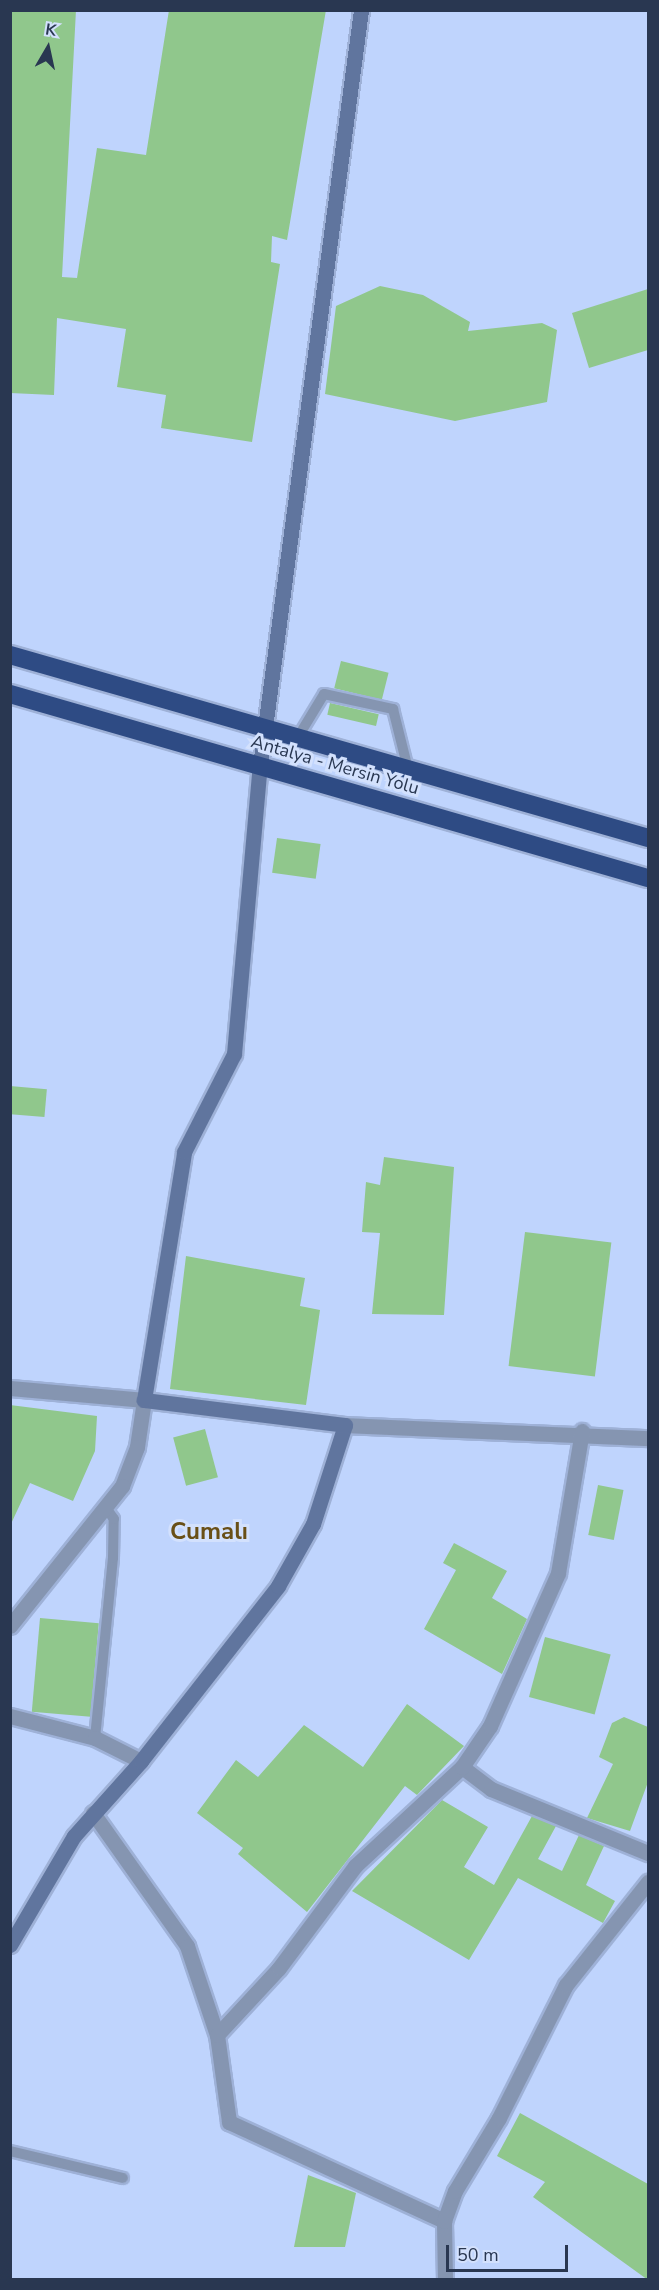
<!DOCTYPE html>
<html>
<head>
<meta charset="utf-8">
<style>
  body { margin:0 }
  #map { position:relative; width:659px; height:2290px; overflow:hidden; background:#bfd4fd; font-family:"Nunito Sans",sans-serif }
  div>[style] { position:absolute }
  .building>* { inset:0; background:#90c78c; transform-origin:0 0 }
  .roads { filter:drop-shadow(2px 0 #9eb1d7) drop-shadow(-2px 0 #9eb1d7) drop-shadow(0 2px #9eb1d7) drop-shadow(0 -2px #9eb1d7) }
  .lane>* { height:10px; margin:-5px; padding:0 5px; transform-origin:5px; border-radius:5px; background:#8595b1 }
  .street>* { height:15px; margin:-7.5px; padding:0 7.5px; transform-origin:7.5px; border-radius:7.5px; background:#8595b1 }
  .secondary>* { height:15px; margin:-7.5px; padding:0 7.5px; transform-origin:7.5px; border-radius:7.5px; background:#60759e }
  .highway>* { height:18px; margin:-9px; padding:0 9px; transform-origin:9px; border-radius:9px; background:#2e4b84 }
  span { translate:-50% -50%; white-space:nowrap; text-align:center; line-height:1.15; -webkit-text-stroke:6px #d3e1fd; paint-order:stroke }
  .street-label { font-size:18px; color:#293751 }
  .district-label { font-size:24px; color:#694f16; font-weight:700 }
  .frame { position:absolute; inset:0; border:12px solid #293751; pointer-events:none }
  .north { position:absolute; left:18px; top:18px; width:60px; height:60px; -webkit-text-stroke:4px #d3e1fd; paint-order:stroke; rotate:9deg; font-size:16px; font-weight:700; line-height:24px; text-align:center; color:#293751 }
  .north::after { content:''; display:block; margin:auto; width:21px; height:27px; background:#293751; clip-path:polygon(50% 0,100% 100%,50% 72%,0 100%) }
  .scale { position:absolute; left:446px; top:2245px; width:122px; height:27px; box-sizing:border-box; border:3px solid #293751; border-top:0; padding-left:8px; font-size:18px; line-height:21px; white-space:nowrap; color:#293751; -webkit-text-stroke:4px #d3e1fd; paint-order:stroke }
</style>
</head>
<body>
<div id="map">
  <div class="building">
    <div style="clip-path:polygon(10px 10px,76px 10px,62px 277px,77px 278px,97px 148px,146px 155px,169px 10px,326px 10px,287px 240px,272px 236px,271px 262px,280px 264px,252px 442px,161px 428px,166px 395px,117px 387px,126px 329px,57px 318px,54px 395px,10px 393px)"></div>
    <div style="clip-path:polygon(380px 286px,423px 295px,470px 322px,468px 331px,542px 323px,557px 330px,547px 402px,455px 421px,325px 394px,336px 306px)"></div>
    <div style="clip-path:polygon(648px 289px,648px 350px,589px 368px,572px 313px)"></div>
    <div style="left:341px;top:661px;width:49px;height:28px;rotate:14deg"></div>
    <div style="left:330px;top:703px;width:50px;height:12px;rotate:13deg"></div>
    <div style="left:277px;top:838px;width:44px;height:35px;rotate:8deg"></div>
    <div style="left:10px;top:1086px;width:37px;height:28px;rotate:5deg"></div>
    <div style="clip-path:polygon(384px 1157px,454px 1167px,444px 1315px,372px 1314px,380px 1233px,362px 1232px,366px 1182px,380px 1185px)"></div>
    <div style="left:525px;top:1232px;width:87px;height:135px;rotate:7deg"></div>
    <div style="clip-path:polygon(186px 1256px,305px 1278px,300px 1306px,320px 1310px,306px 1405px,170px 1389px)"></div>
    <div style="clip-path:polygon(10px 1405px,97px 1416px,95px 1451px,73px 1501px,30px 1483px,10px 1526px)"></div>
    <div style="left:205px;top:1429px;width:50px;height:33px;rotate:75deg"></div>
    <div style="left:598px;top:1485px;width:26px;height:51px;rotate:11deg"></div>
    <div style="clip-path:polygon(454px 1543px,507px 1571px,492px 1598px,527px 1619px,502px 1674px,424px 1629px,456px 1570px,443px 1563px)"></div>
    <div style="left:40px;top:1618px;width:59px;height:94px;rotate:5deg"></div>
    <div style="left:545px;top:1637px;width:68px;height:62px;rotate:15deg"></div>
    <div style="clip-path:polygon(407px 1704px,464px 1746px,417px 1795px,405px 1786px,307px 1912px,238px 1854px,243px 1848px,197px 1813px,236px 1760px,258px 1777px,304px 1725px,363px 1767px)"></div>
    <div style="clip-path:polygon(624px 1717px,648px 1727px,648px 1782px,630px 1831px,587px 1818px,613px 1764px,599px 1757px,612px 1723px)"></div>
    <div style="clip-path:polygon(442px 1800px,488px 1827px,464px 1867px,494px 1885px,532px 1816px,556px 1826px,538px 1859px,562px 1871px,579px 1835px,604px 1846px,586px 1885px,615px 1901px,603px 1923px,518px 1878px,469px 1960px,352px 1891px)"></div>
    <div style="clip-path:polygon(520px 2113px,648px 2184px,648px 2280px,533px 2197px,545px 2182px,497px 2156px)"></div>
    <div style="clip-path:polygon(308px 2175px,356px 2193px,345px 2247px,294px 2247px)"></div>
  </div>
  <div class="roads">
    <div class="lane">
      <div style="left:298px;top:737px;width:50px;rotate:-58.8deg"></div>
      <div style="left:324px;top:694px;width:71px;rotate:12.3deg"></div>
      <div style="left:393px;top:709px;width:62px;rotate:76deg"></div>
      <div style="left:95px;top:1738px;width:181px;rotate:-84.3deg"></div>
      <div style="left:113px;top:1558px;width:39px;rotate:-89deg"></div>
      <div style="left:114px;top:1519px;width:14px;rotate:-126deg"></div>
      <div style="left:10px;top:2151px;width:116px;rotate:13.4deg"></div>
    </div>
    <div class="street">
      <div style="left:10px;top:1388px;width:135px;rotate:5.1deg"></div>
      <div style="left:144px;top:1400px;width:48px;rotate:98.5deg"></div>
      <div style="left:137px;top:1447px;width:42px;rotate:111deg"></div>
      <div style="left:122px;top:1486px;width:179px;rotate:128.7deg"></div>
      <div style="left:345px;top:1425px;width:303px;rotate:2.5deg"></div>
      <div style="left:10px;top:1716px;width:88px;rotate:14.5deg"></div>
      <div style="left:95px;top:1738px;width:51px;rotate:26.6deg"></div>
      <div style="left:462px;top:1767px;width:36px;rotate:37deg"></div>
      <div style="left:491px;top:1789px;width:170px;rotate:22.2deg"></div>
      <div style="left:93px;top:1813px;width:163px;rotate:54.7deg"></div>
      <div style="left:187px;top:1946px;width:94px;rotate:71.4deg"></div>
      <div style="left:217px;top:2035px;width:88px;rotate:82.1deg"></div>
      <div style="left:229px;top:2122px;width:237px;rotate:24.7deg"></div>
      <div style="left:217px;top:2035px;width:91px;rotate:-47.2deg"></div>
      <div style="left:279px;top:1968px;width:127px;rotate:-53.3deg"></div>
      <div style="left:355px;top:1866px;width:146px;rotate:-42.8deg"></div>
      <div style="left:462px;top:1767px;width:50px;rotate:-55.7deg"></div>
      <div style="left:490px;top:1726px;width:167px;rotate:-66deg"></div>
      <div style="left:558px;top:1573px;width:144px;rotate:-80.4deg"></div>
      <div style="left:445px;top:2280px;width:59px;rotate:-91deg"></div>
      <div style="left:444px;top:2221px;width:32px;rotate:-70deg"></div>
      <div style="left:455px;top:2191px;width:85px;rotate:-58.9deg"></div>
      <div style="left:499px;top:2118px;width:149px;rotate:-63.3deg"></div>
      <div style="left:566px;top:1985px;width:132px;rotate:-51.5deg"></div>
    </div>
    <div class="secondary">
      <div style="left:10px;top:1945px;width:126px;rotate:-59.6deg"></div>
      <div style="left:74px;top:1836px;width:101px;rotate:-48.2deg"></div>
      <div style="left:141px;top:1761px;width:222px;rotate:-51.9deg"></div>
      <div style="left:278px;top:1586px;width:71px;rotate:-60.6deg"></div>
      <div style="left:313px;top:1524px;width:104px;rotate:-72.1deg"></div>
      <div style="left:345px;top:1425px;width:203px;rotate:-172.9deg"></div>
      <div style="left:144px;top:1400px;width:251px;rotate:-80.8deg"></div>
      <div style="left:184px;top:1152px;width:110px;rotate:-63deg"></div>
      <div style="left:234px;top:1054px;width:290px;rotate:-84.9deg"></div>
      <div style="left:260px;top:765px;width:762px;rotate:-82.38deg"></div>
    </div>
    <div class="highway">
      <div style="left:10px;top:655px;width:664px;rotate:16deg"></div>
      <div style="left:10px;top:694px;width:664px;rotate:16.09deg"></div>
    </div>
  </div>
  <div class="street-label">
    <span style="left:335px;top:765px;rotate:16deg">Antalya - Mersin Yolu</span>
  </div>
  <div class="district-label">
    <span style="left:209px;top:1532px">Cumalı</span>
  </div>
  <div class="frame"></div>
  <div class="north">K</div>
  <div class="scale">50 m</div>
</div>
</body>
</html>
